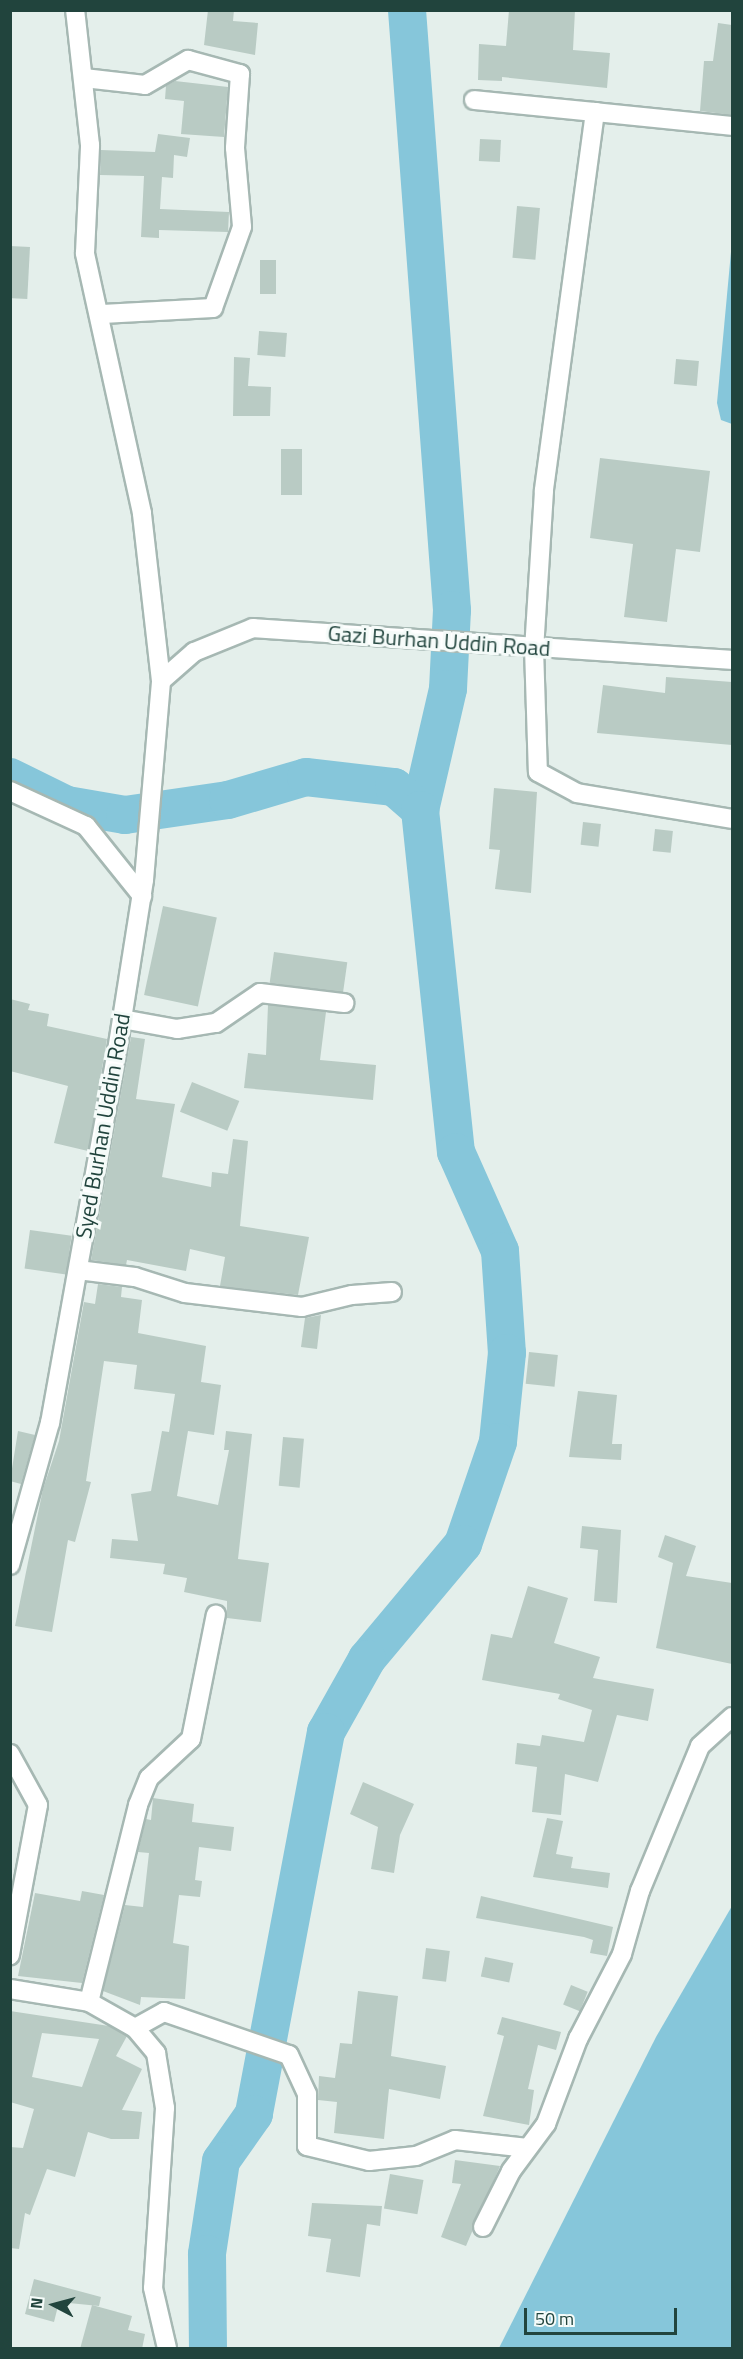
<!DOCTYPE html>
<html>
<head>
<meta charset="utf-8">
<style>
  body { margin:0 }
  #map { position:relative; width:743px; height:2359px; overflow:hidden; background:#e4efeb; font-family:"Titillium Web",sans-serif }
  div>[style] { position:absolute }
  .water>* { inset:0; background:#86c6da }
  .river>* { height:38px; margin:-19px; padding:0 19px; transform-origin:19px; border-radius:19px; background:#86c6da }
  .building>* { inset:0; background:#b9cbc4; transform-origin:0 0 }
  .roads { filter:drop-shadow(2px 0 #a6b8b3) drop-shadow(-2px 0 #a6b8b3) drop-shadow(0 2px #a6b8b3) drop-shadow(0 -2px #a6b8b3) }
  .minor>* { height:18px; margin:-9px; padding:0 9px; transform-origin:9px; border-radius:9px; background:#fff }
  span { translate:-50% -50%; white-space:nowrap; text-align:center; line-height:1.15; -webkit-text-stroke:6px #f5fbf9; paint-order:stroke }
  .street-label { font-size:22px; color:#21443d }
  .frame { position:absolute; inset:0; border:12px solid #21443d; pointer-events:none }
  .north { position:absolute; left:24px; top:2275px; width:60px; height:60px; -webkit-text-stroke:4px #f5fbf9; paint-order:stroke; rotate:276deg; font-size:16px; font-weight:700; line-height:24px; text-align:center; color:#21443d }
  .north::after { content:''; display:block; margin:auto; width:21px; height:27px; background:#21443d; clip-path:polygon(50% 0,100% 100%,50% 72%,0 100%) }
  .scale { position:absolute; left:524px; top:2308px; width:153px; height:27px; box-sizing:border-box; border:3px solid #21443d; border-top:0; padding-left:8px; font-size:18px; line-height:21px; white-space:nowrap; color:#21443d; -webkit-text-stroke:4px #f5fbf9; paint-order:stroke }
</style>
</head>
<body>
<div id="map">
  <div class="water">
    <div style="clip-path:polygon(732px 241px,732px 424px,721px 420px,717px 403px)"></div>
    <div style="clip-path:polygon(732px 1906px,732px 2348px,499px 2348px,656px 2037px)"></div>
  </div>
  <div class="river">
    <div style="left:407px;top:10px;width:602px;rotate:85.71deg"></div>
    <div style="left:452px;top:610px;width:79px;rotate:92.9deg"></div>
    <div style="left:448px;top:689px;width:124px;rotate:103deg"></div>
    <div style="left:10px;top:777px;width:64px;rotate:26.2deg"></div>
    <div style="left:67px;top:805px;width:59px;rotate:9.8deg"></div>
    <div style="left:125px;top:815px;width:104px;rotate:-8.3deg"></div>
    <div style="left:228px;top:800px;width:81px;rotate:-16.4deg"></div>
    <div style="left:306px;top:777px;width:89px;rotate:6.5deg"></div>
    <div style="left:394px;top:787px;width:35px;rotate:41deg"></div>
    <div style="left:420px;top:810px;width:344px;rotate:84deg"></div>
    <div style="left:456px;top:1152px;width:108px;rotate:66deg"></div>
    <div style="left:500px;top:1251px;width:102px;rotate:86.1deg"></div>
    <div style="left:507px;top:1353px;width:89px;rotate:95.8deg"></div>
    <div style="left:498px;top:1442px;width:108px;rotate:108.9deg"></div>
    <div style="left:463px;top:1544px;width:150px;rotate:129.9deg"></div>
    <div style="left:367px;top:1659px;width:84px;rotate:119.3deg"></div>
    <div style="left:326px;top:1732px;width:389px;rotate:100.7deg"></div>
    <div style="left:254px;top:2114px;width:57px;rotate:125.1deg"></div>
    <div style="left:221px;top:2161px;width:94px;rotate:98.6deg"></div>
    <div style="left:207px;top:2254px;width:94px;rotate:89.4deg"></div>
  </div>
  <div class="building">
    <div style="clip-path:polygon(208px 10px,234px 10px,233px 21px,258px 23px,255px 55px,204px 45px)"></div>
    <div style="clip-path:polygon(509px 10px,575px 10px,573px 50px,610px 53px,607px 88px,502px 77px,502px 81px,478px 80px,479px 44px,506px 46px)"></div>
    <div style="clip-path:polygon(718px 23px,732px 25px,732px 115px,700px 111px,704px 61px,713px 61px)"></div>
    <div style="clip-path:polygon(175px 81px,228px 87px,224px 137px,181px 134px,184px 101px,165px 99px,166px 86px)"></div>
    <div style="clip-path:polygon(158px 134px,190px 138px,187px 157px,174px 155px,173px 178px,162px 177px,160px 209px,229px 212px,228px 232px,159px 230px,159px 238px,141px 237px,144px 176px,100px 175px,101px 150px,155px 152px)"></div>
    <div style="left:480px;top:139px;width:21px;height:22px;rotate:3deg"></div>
    <div style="left:517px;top:206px;width:23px;height:52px;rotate:5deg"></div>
    <div style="left:10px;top:246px;width:20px;height:52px;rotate:3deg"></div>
    <div style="left:260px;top:260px;width:16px;height:34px"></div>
    <div style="left:259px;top:331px;width:28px;height:24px;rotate:4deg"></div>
    <div style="clip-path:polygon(234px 357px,250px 358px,248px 386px,271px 387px,270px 416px,233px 416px)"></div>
    <div style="left:676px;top:359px;width:23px;height:25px;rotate:5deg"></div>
    <div style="left:281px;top:449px;width:21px;height:46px"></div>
    <div style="clip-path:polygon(600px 458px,710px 471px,700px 552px,676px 549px,667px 622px,624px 617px,633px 544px,590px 538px)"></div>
    <div style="clip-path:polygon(666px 677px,732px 682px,732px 745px,597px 733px,603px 685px,665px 693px)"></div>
    <div style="clip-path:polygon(494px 788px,537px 792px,531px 893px,495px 889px,500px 850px,489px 849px)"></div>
    <div style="left:583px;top:822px;width:18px;height:23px;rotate:6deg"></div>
    <div style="left:655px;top:829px;width:18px;height:22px;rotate:6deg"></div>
    <div style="left:163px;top:906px;width:55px;height:91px;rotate:12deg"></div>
    <div style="left:274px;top:952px;width:74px;height:31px;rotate:8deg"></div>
    <div style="clip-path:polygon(10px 999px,30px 1004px,28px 1010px,49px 1014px,47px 1026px,107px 1039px,88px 1151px,54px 1143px,68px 1086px,10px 1071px)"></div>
    <div style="clip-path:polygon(268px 1005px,326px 1012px,320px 1060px,376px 1065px,373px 1100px,244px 1088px,248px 1053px,266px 1055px)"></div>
    <div style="clip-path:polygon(131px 1037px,145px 1039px,136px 1099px,175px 1104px,162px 1177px,211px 1187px,212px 1172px,228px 1174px,233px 1139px,248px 1141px,240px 1226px,309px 1237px,298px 1295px,220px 1286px,225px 1257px,190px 1249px,186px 1271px,127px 1260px,126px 1265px,91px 1260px)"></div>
    <div style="left:192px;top:1082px;width:51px;height:32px;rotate:22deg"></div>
    <div style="left:30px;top:1230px;width:42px;height:39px;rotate:8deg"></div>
    <div style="clip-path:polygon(98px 1284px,122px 1287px,121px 1297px,142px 1300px,138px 1333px,206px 1346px,201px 1382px,221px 1385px,214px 1435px,188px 1431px,177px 1496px,218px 1505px,229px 1450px,224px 1450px,226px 1431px,252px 1434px,238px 1559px,269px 1563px,261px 1622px,227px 1618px,227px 1601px,184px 1592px,187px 1578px,163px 1574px,165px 1564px,110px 1558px,112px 1539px,138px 1541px,131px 1494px,151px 1491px,162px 1431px,169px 1432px,175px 1394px,134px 1389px,137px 1365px,104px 1361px,86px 1481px,91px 1482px,75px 1542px,68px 1540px,52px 1632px,15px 1626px,43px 1489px,59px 1441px,84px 1302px,95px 1304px)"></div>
    <div style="clip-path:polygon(321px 1315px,317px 1349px,301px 1347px,305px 1318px)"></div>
    <div style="left:529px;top:1352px;width:29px;height:32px;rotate:6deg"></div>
    <div style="clip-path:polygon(578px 1391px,617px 1395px,612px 1444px,622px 1444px,621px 1460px,569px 1457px)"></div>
    <div style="clip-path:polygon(18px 1431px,35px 1435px,21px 1484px,10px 1481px)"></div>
    <div style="left:283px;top:1437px;width:21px;height:49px;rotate:5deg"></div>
    <div style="clip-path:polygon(582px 1526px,621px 1530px,617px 1603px,594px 1601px,598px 1550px,580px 1548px)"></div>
    <div style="clip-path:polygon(665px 1535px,696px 1546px,686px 1576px,732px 1583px,732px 1664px,656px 1648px,673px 1563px,658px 1557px)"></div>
    <div style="clip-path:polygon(528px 1586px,568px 1598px,554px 1643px,600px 1657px,593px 1678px,654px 1689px,648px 1721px,617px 1715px,598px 1782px,565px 1774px,561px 1815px,532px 1812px,537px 1767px,515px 1764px,517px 1743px,540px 1746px,542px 1735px,584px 1742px,592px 1710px,558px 1699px,560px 1694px,482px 1680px,491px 1634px,512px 1638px)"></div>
    <div style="clip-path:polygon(363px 1782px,414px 1804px,400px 1835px,394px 1873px,371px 1869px,378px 1827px,350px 1814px)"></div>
    <div style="clip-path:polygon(153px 1798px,194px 1804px,192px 1822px,234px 1827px,231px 1851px,199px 1847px,195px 1880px,202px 1881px,200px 1897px,179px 1895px,173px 1943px,189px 1946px,185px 1999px,141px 1997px,140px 2005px,103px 1991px,125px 1905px,143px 1907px,149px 1853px,138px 1852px,146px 1819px,151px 1820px)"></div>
    <div style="clip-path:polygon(547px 1818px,563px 1821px,556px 1854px,573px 1857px,571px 1868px,610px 1873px,608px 1888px,533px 1877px)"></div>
    <div style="clip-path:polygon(82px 1891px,104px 1895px,82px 1983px,18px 1976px,35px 1893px,80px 1901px)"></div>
    <div style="clip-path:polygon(481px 1896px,613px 1927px,607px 1956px,590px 1953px,593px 1940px,584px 1937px,476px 1918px)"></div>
    <div style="left:426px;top:1948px;width:24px;height:31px;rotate:7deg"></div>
    <div style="left:485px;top:1957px;width:29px;height:20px;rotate:12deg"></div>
    <div style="left:571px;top:1985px;width:18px;height:21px;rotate:22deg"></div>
    <div style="clip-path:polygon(358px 1991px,398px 1996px,391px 2056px,446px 2066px,440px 2099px,389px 2089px,384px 2139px,334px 2133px,337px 2102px,318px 2100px,319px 2076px,335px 2078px,340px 2043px,352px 2044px)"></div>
    <div style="clip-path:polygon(evenodd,10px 2011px,109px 2026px,127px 2036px,116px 2056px,142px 2069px,122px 2110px,142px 2112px,139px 2139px,111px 2139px,88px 2132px,75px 2177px,47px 2169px,30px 2215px,25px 2213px,19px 2249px,10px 2248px,10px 2147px,23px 2148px,34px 2109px,10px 2102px,10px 2011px,42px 2033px,99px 2039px,82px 2087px,32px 2077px,42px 2033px)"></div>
    <div style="clip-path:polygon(502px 2017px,561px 2032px,556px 2050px,538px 2045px,528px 2089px,534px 2090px,529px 2125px,483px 2116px,504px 2036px,497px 2034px)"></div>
    <div style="clip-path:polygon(455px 2160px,500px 2166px,466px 2246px,441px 2237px,461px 2184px,452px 2183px)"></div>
    <div style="left:390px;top:2174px;width:34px;height:35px;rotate:10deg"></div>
    <div style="clip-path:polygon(312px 2203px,382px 2206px,380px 2226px,367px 2224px,360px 2277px,326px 2272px,331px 2239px,308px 2236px)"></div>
    <div style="clip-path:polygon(34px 2279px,101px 2297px,99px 2306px,59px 2302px,54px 2322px,25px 2314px)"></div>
    <div style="clip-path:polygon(92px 2305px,132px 2316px,128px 2330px,145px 2334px,142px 2349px,80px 2349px)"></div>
  </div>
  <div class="roads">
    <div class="minor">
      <div style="left:84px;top:78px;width:61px;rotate:6.5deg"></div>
      <div style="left:145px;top:85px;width:50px;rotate:-30.2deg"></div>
      <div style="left:188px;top:60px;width:54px;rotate:15.1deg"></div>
      <div style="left:240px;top:74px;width:74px;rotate:93.9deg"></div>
      <div style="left:235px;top:148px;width:79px;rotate:84.9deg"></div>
      <div style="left:242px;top:227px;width:86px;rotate:109.7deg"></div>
      <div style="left:213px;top:308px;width:111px;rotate:176.9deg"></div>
      <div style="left:474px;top:100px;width:122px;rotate:5.7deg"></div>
      <div style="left:595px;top:112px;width:382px;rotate:97.7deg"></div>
      <div style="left:544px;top:491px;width:157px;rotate:93.6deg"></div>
      <div style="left:534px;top:648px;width:124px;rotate:88.2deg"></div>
      <div style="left:538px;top:772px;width:44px;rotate:28.3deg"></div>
      <div style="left:577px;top:793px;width:157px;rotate:9.5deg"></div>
      <div style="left:595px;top:112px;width:138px;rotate:5.8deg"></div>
      <div style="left:161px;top:681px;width:44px;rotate:-41.3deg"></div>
      <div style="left:194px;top:652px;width:64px;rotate:-22.1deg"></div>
      <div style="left:253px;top:628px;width:480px;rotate:3.8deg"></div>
      <div style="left:10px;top:791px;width:84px;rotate:24.7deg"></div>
      <div style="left:86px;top:826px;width:90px;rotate:51.3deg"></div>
      <div style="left:122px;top:1019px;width:56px;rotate:10.3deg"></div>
      <div style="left:177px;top:1029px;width:39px;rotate:-9deg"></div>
      <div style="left:216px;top:1023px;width:53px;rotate:-34.3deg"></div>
      <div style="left:260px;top:993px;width:85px;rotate:6.8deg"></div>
      <div style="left:78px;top:1270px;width:57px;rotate:7deg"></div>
      <div style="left:135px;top:1277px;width:52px;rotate:17.7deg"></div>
      <div style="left:185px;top:1293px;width:118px;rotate:6.8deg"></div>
      <div style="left:302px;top:1307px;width:51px;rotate:-13.5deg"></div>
      <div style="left:352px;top:1295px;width:40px;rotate:-4.3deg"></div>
      <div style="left:10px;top:1565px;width:148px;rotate:-74.3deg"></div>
      <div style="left:50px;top:1423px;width:372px;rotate:-79.8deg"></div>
      <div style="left:116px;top:1057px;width:179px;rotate:-81deg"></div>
      <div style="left:144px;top:880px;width:200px;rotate:-85.1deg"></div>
      <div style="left:161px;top:681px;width:169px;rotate:-96.5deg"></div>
      <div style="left:142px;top:513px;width:266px;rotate:-102.4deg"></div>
      <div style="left:85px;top:253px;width:108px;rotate:-87.3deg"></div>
      <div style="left:90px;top:145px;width:136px;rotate:-96.3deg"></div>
      <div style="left:10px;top:1754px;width:58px;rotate:61.2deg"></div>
      <div style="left:38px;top:1805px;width:153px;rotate:100.6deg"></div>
      <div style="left:10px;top:1989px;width:80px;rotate:9.3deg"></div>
      <div style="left:89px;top:2002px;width:53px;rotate:29.5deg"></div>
      <div style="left:135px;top:2028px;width:33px;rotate:50deg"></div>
      <div style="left:156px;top:2053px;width:56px;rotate:80.7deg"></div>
      <div style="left:165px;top:2108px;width:180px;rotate:93.8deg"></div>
      <div style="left:153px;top:2288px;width:62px;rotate:76.9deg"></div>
      <div style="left:89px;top:2002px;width:203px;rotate:-76deg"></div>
      <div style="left:138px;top:1805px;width:29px;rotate:-68deg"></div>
      <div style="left:149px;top:1778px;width:57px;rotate:-42.9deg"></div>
      <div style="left:191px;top:1739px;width:127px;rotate:-78.7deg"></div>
      <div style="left:135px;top:2028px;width:33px;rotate:-29deg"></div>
      <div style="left:164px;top:2012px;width:132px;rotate:19deg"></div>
      <div style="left:289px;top:2055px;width:43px;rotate:65.2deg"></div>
      <div style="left:307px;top:2094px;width:52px;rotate:90deg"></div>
      <div style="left:307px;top:2146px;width:64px;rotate:13.6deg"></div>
      <div style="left:369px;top:2161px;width:47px;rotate:-6.1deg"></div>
      <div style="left:416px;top:2156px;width:42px;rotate:-22.3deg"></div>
      <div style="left:455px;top:2140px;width:73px;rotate:6.3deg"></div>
      <div style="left:483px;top:2227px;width:63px;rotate:-63.4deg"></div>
      <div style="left:511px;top:2171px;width:59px;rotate:-53.3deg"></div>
      <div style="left:546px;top:2124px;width:91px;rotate:-69.4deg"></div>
      <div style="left:578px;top:2039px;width:96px;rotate:-62.6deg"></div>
      <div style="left:622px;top:1954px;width:66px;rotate:-74.1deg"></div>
      <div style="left:640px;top:1891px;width:157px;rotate:-67.5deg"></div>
      <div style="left:700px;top:1746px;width:43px;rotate:-42.2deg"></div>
    </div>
  </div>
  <div class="street-label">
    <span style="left:439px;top:641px;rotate:4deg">Gazi Burhan Uddin Road</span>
    <span style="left:103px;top:1126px;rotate:-80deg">Syed Burhan Uddin Road</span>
  </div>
  <div class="frame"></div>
  <div class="north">N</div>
  <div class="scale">50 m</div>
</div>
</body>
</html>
